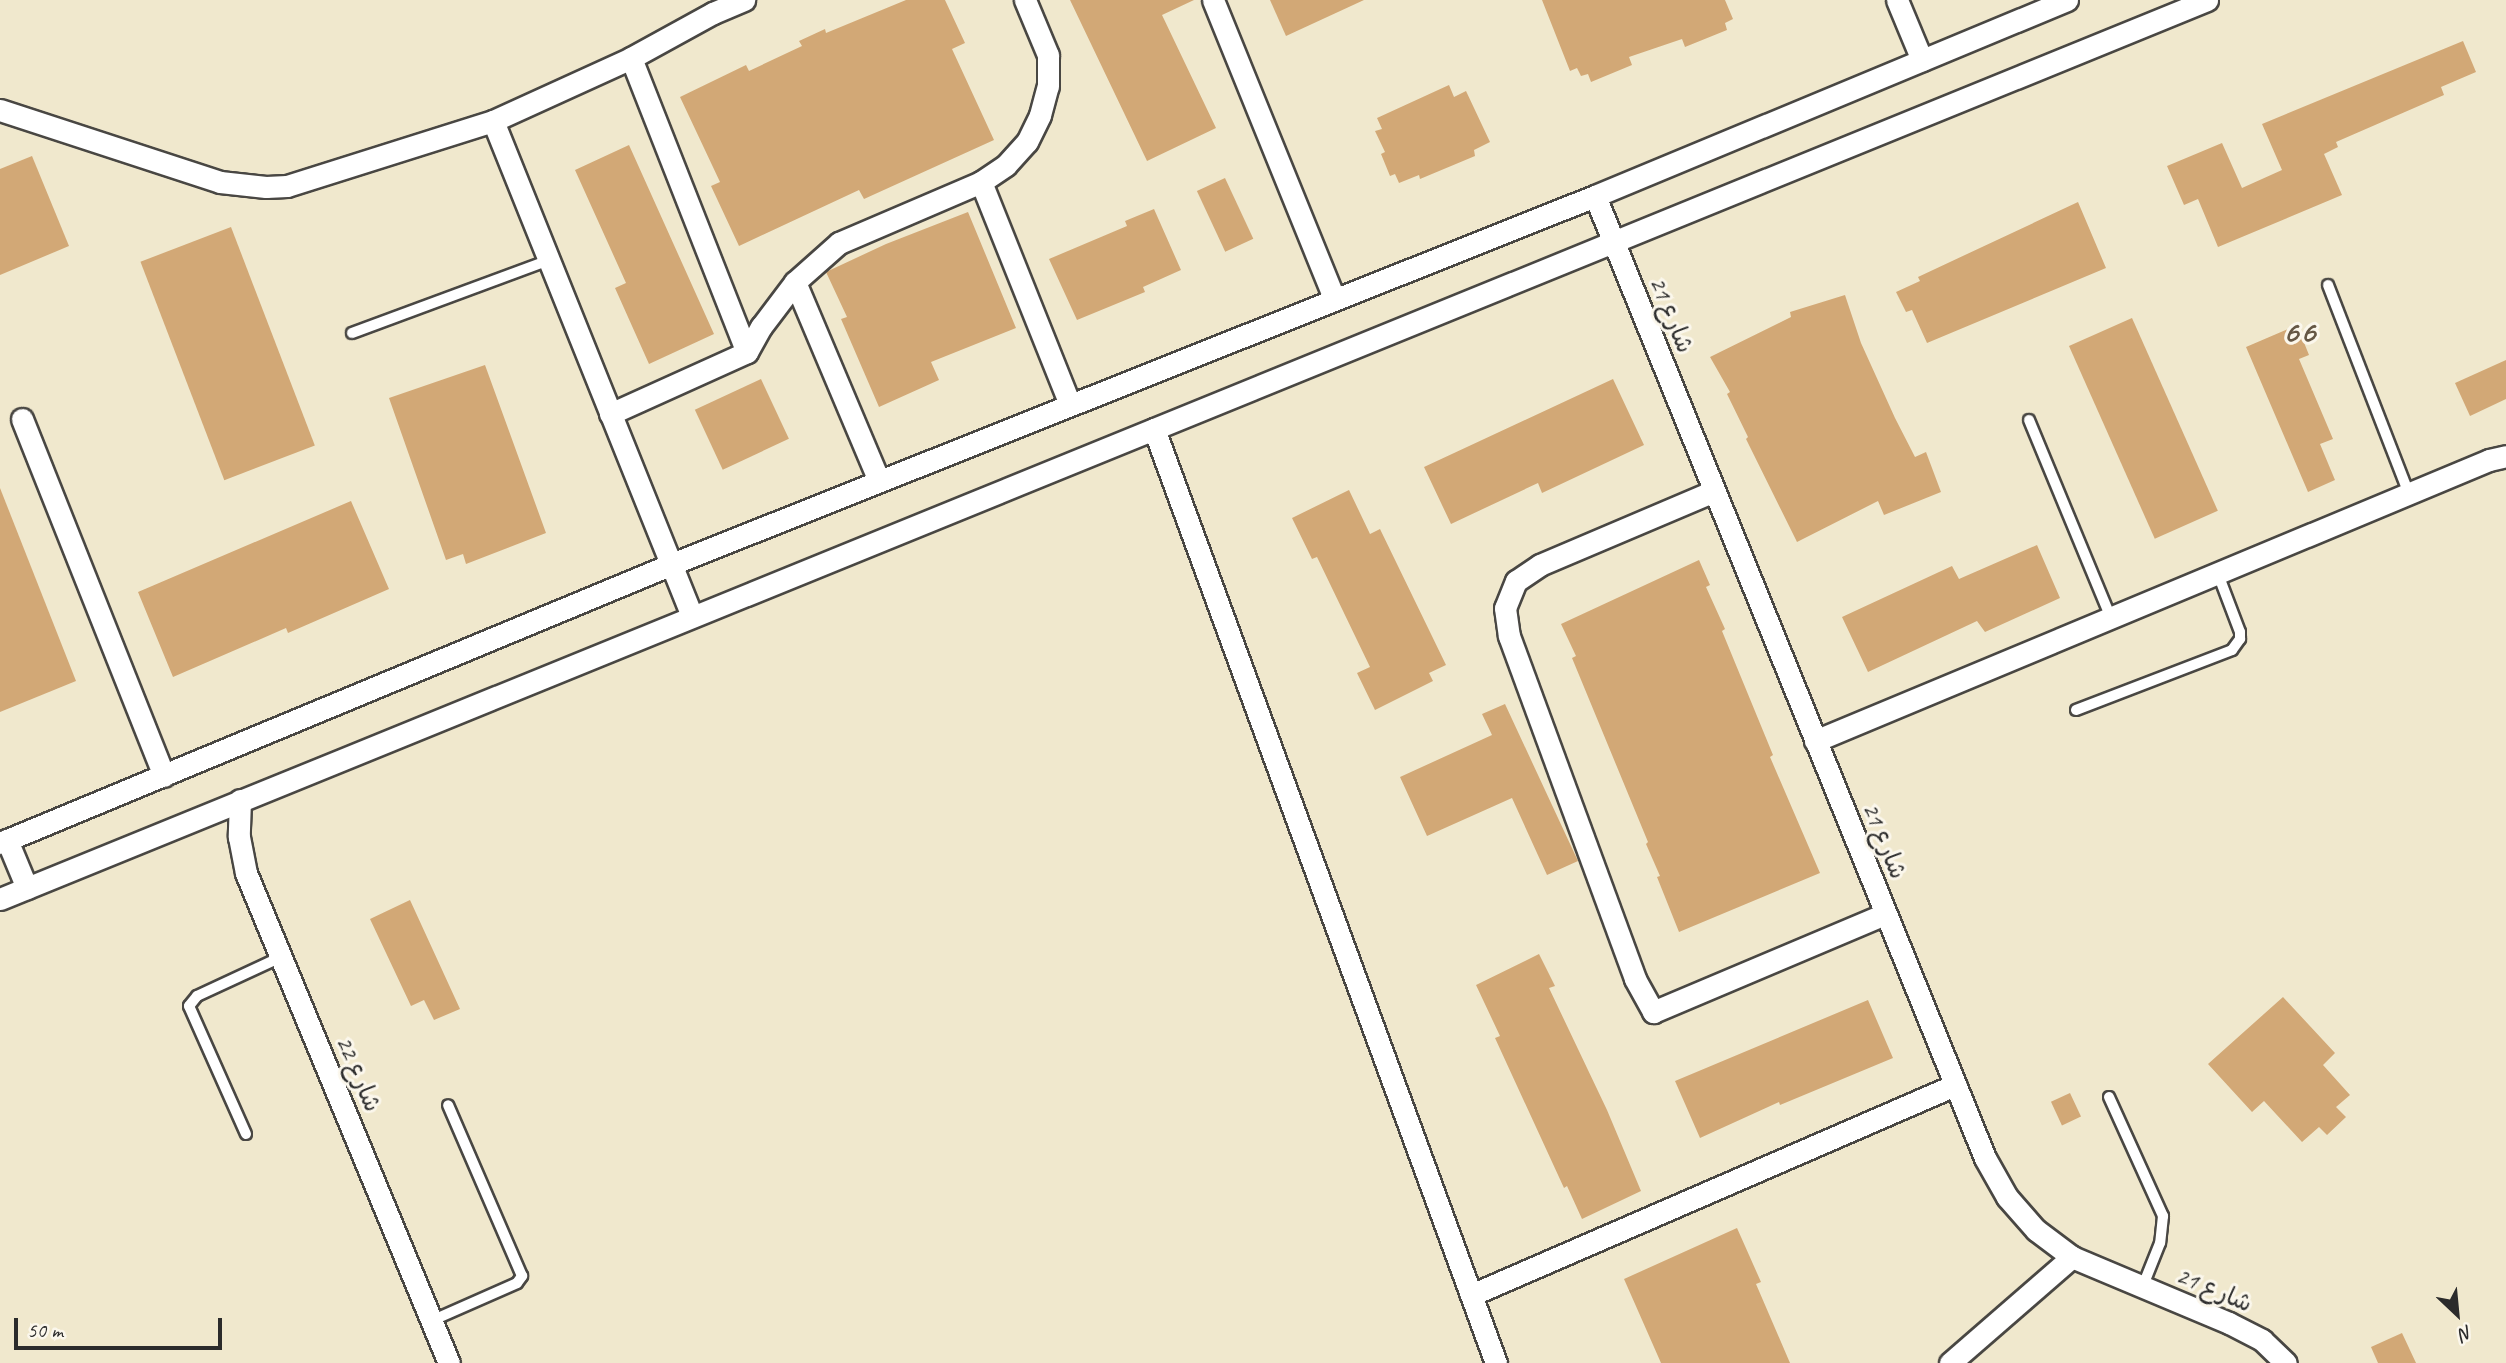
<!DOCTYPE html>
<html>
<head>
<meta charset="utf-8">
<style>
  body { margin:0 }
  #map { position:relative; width:2506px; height:1363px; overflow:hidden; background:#f0e8cd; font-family:Caveat,"Playpen Sans Arabic",sans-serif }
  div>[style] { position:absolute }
  .building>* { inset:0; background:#d2a876; transform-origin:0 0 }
  .roads { filter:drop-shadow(2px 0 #494743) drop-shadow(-2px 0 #494743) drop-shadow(0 2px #494743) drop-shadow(0 -2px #494743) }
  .service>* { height:10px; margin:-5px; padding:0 5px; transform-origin:5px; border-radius:5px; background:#fff }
  .minor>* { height:21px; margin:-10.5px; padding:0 10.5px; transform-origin:10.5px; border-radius:10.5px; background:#fff }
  span { translate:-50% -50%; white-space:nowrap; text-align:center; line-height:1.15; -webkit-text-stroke:6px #fbf7ec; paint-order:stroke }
  .street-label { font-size:24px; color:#2b2b2b }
  .district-label { font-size:32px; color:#655745; font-weight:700; letter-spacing:2px }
  .north { position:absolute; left:2422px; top:1279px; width:70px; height:70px; -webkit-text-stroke:5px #fbf7ec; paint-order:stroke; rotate:154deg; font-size:19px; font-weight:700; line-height:28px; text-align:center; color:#2b2b2b }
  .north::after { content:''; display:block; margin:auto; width:24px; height:32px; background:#2b2b2b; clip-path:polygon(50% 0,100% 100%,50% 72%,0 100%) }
  .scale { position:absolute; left:14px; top:1318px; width:208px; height:32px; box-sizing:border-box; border:4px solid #2b2b2b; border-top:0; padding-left:9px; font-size:21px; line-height:24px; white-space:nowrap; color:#2b2b2b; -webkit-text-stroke:5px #fbf7ec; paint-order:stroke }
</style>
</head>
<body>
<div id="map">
  <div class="building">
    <div style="clip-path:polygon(906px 0,945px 0,965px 43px,952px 49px,994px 140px,864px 199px,859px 190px,739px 246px,711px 186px,720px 182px,680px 97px,746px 65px,749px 71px,802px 46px,799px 41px,825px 29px,826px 33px)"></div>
    <div style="clip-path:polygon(1070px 0,1194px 0,1162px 15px,1216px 128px,1147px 161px)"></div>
    <div style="clip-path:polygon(1270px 0,1364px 0,1286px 36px)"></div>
    <div style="clip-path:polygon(1542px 0,1725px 0,1733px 19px,1725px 23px,1727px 30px,1685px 47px,1682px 39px,1629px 57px,1632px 65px,1591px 82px,1588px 74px,1581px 76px,1577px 68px,1570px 71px)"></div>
    <div style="clip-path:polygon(2463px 41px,2476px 72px,2441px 87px,2444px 95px,2336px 142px,2338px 147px,2324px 154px,2342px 195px,2218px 247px,2198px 199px,2184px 205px,2167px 166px,2222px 143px,2242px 188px,2282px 170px,2262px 124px)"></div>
    <div style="clip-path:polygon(1449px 85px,1454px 97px,1466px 91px,1490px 142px,1474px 150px,1475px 156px,1420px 179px,1419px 175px,1399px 183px,1395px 174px,1390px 176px,1381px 154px,1385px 152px,1375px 131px,1382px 129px,1377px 118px)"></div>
    <div style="clip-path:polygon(629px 145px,714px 334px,649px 364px,615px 288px,626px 283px,575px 170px)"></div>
    <div style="clip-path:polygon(32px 156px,69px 246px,0 275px,0 169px)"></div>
    <div style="left:1225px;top:178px;width:67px;height:31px;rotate:65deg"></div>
    <div style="clip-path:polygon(2078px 202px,2106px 268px,1927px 343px,1912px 310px,1906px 312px,1896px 292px,1920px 281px,1918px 277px)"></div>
    <div style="clip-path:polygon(1154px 209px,1181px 270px,1143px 287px,1145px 292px,1077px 320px,1049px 259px,1127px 226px,1125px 221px)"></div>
    <div style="clip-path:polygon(968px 212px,1016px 328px,931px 362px,939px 380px,879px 407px,841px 319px,847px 317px,826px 272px,886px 244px)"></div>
    <div style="left:231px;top:227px;width:234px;height:97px;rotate:69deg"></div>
    <div style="clip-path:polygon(1845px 295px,1861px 343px,1895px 418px,1915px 457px,1926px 452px,1941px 492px,1884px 515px,1878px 501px,1797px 542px,1746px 439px,1748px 437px,1727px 394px,1730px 392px,1710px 357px,1791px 317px,1790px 312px)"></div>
    <div style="left:2132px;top:318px;width:211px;height:69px;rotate:66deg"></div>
    <div style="clip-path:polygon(2297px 325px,2309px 355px,2299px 359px,2333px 439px,2320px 444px,2335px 480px,2308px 492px,2246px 347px)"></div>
    <div style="clip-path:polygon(2506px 360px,2506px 399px,2470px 416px,2455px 383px)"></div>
    <div style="clip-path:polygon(485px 365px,546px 533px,466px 564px,463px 554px,446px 560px,389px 398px)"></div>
    <div style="left:761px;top:379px;width:66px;height:73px;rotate:65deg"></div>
    <div style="clip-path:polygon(1613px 379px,1644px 445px,1542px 493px,1538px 483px,1451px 524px,1424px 467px)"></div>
    <div style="clip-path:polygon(0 488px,76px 681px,0 712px)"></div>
    <div style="clip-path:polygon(1349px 490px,1370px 534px,1380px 529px,1446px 665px,1429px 673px,1433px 681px,1375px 710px,1357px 673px,1370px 667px,1317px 557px,1312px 559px,1292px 518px)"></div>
    <div style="clip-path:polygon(351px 501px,389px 589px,288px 633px,286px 628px,173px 677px,138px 592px)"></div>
    <div style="clip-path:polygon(2037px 545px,2060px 598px,1985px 632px,1977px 621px,1868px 672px,1842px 617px,1952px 566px,1959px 579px)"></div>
    <div style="clip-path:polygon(1699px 560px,1710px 585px,1706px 587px,1725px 629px,1722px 631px,1773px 755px,1770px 757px,1820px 873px,1679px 932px,1657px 877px,1660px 876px,1646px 844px,1648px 842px,1572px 658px,1576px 656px,1561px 624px)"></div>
    <div style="clip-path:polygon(1505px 704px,1578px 861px,1547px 875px,1512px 798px,1427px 836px,1400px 777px,1492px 735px,1482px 714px)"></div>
    <div style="clip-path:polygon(410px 900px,460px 1009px,434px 1020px,424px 1000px,411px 1006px,370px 919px)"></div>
    <div style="clip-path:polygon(1539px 954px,1555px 986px,1549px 988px,1607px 1110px,1641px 1191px,1582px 1219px,1567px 1186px,1564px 1188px,1495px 1038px,1500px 1036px,1476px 985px)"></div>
    <div style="clip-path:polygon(2283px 997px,2335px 1053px,2323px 1065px,2350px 1095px,2336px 1107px,2346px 1117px,2327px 1135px,2319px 1127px,2302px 1142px,2264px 1101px,2252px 1112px,2208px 1064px)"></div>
    <div style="clip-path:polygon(1868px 1000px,1893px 1058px,1780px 1105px,1779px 1102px,1700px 1138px,1675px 1081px)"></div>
    <div style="left:2070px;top:1093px;width:26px;height:21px;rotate:65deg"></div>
    <div style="clip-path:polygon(1737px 1228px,1761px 1282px,1756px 1284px,1790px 1363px,1661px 1363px,1624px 1279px)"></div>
    <div style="clip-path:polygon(2402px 1333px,2416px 1363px,2378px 1363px,2371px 1347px)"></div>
  </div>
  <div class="roads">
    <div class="service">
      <div style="left:2328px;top:285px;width:224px;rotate:68.8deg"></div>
      <div style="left:352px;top:333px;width:210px;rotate:-20.3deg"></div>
      <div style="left:2029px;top:420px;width:214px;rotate:67.5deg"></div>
      <div style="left:2076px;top:710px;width:167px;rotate:-21deg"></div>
      <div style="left:2232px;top:650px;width:14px;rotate:-54deg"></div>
      <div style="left:2240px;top:639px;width:7px;rotate:-90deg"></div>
      <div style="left:2240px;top:632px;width:62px;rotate:-110.8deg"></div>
      <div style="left:2109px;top:1097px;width:131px;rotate:65.6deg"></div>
      <div style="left:2163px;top:1216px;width:27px;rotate:96deg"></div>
      <div style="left:2160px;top:1243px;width:48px;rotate:111.8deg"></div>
      <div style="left:246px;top:1134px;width:140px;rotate:-114deg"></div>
      <div style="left:189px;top:1006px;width:13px;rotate:-51deg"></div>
      <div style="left:197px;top:996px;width:93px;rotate:-24.9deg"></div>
      <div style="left:431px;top:1321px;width:94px;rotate:-23.8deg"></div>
      <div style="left:517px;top:1283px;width:9px;rotate:-54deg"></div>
      <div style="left:522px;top:1276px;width:186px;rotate:-113.4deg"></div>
    </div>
    <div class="minor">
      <div style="left:1213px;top:0;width:322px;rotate:67.9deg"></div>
      <div style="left:1897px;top:0;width:65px;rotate:67.4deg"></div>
      <div style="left:631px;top:58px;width:316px;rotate:68.5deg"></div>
      <div style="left:0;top:110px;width:231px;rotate:18.1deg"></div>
      <div style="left:220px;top:182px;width:46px;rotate:6.2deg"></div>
      <div style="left:266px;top:187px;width:21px;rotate:-3deg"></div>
      <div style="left:287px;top:186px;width:216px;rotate:-17.5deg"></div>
      <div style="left:493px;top:121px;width:152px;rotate:-24.5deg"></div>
      <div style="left:631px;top:58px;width:94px;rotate:-28.8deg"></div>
      <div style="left:713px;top:13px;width:34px;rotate:-23deg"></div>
      <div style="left:493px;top:121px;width:534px;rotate:68.1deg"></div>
      <div style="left:981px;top:182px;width:239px;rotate:68.2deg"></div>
      <div style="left:1595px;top:196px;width:1038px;rotate:67.93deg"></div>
      <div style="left:1985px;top:1158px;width:45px;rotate:60.6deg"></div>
      <div style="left:2007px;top:1197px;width:44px;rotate:48.7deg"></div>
      <div style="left:2036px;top:1230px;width:45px;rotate:36.9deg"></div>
      <div style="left:2072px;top:1257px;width:170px;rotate:22.8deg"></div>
      <div style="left:2229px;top:1323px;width:37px;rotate:27deg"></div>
      <div style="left:2262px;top:1340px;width:33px;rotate:44deg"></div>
      <div style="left:795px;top:282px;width:216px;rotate:67.1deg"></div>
      <div style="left:610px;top:414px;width:150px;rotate:-24.3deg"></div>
      <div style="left:747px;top:352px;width:29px;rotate:-61deg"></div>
      <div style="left:761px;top:327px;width:56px;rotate:-52.9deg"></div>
      <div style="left:795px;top:282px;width:59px;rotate:-41.6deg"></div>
      <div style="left:839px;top:243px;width:155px;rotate:-23.2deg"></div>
      <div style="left:981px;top:182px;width:30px;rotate:-34deg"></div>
      <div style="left:1006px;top:165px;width:31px;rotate:-48deg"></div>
      <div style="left:1027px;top:142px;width:30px;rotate:-64deg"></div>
      <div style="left:1040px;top:115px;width:30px;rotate:-75deg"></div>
      <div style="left:1048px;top:86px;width:31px;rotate:-90deg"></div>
      <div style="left:1048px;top:55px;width:60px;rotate:-112.7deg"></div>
      <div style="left:22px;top:419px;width:384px;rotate:68.3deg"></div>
      <div style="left:1154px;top:429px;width:995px;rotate:69.89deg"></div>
      <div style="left:1714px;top:491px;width:189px;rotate:157deg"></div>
      <div style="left:1540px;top:565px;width:29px;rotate:146deg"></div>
      <div style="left:1516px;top:581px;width:29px;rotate:112deg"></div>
      <div style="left:1505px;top:608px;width:28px;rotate:82deg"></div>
      <div style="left:1509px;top:636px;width:365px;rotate:69.8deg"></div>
      <div style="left:1635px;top:979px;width:38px;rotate:61deg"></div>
      <div style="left:1653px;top:1012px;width:252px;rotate:-22.9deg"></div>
      <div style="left:1815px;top:741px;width:730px;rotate:-22.63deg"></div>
      <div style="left:2489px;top:460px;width:17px;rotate:-13deg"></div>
      <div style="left:240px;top:800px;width:37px;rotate:92deg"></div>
      <div style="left:239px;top:837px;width:37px;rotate:79deg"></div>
      <div style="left:246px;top:873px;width:530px;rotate:67.5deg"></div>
      <div style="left:7px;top:840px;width:52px;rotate:67.4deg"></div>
      <div style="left:0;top:843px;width:728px;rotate:-22.55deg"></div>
      <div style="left:672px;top:564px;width:994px;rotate:-21.74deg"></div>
      <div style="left:1595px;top:196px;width:511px;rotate:-22.55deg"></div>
      <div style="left:0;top:899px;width:2383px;rotate:-22.16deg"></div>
      <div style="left:1471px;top:1295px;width:528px;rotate:-23.46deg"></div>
      <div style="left:1950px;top:1363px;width:162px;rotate:-41deg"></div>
    </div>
  </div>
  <div class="street-label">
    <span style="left:1671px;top:315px;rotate:68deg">شارع 21</span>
    <span style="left:1884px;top:841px;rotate:68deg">شارع 21</span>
    <span style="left:358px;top:1074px;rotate:67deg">شارع 22</span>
    <span style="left:2214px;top:1290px;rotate:23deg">شارع 21</span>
  </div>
  <div class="district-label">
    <span style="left:2300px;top:332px">66</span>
  </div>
  <div class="north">N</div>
  <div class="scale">50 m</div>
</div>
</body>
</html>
